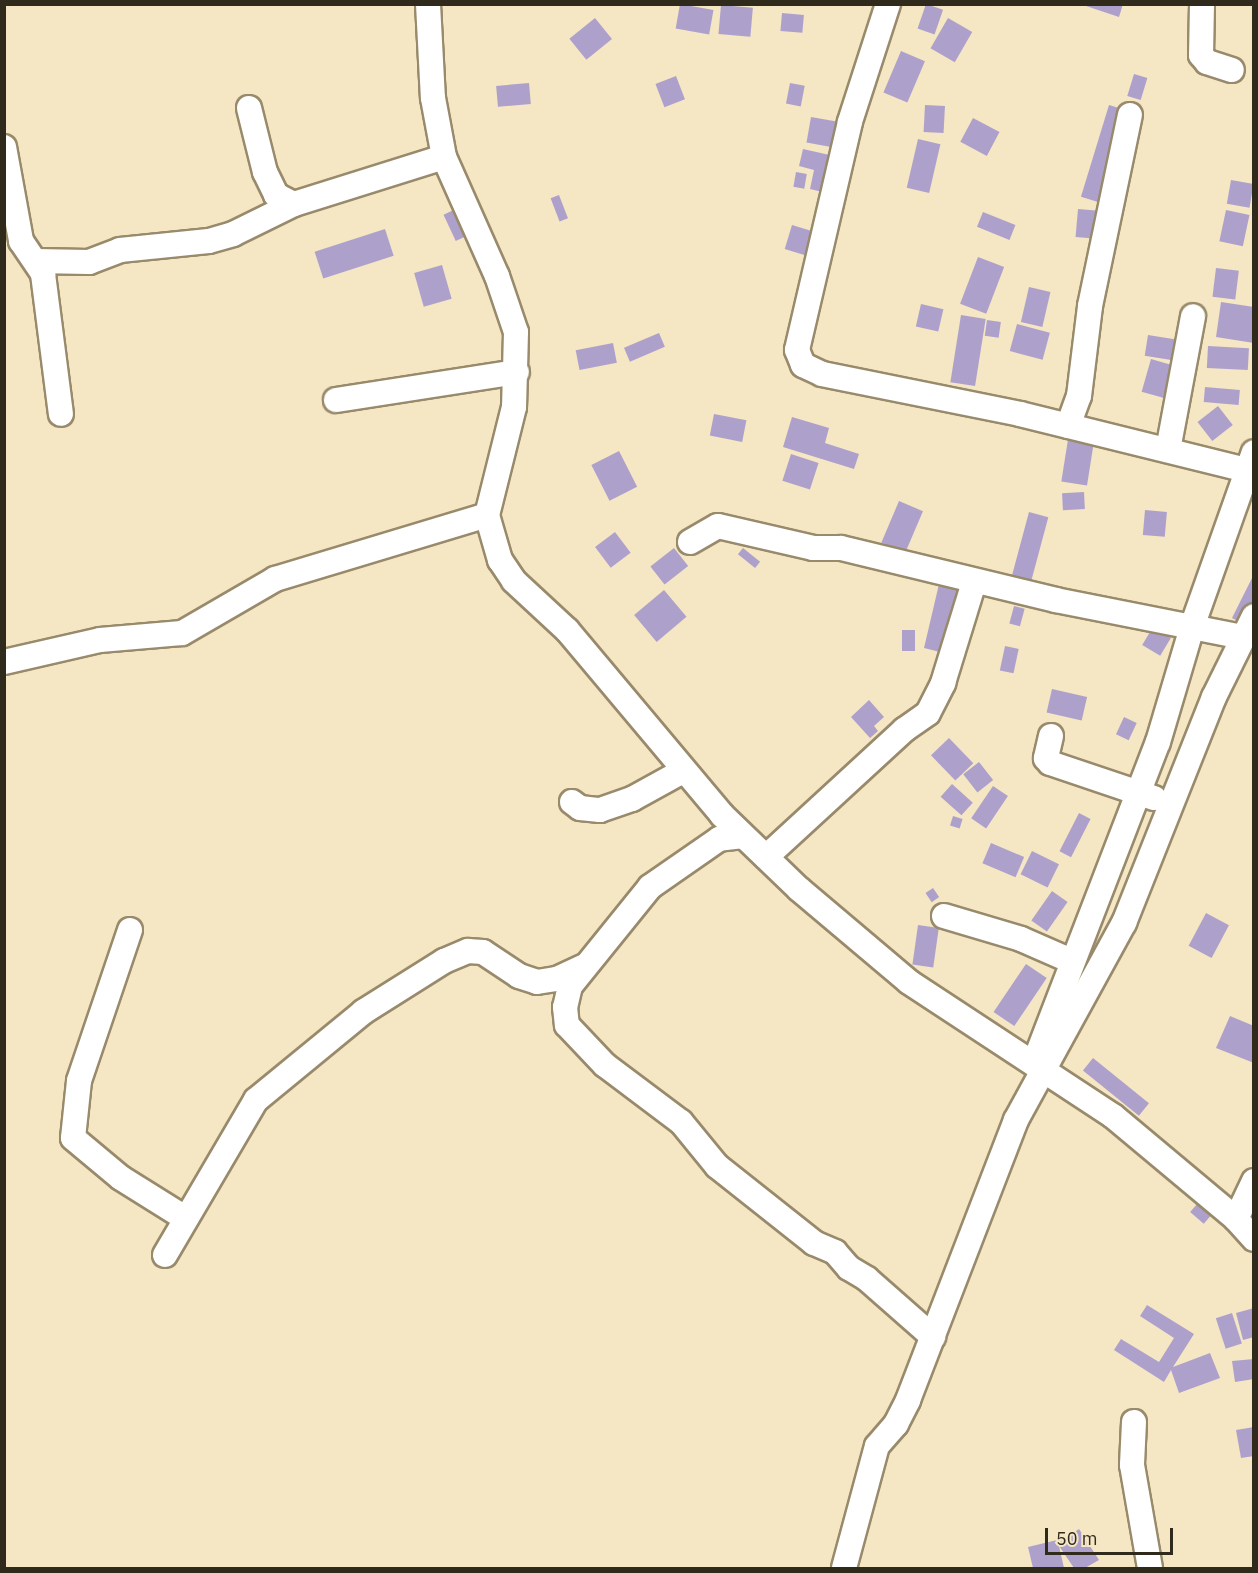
<!DOCTYPE html>
<html>
<head>
<meta charset="utf-8">
<style>
  body { margin:0 }
  #map { position:relative; width:1258px; height:1573px; overflow:hidden; background:#f5e6c4; font-family:"IBM Plex Sans",sans-serif }
  div>[style] { position:absolute }
  .building>* { inset:0; background:#ada1cc; transform-origin:0 0 }
  .roads { filter:drop-shadow(2px 0 #988a6b) drop-shadow(-2px 0 #988a6b) drop-shadow(0 2px #988a6b) drop-shadow(0 -2px #988a6b) }
  .minor>* { height:24px; margin:-12px; padding:0 12px; transform-origin:12px; border-radius:12px; background:#fff }
  span { translate:-50% -50%; white-space:nowrap; text-align:center; line-height:1.15; -webkit-text-stroke:5px #f5e6c4; paint-order:stroke }
  .frame { position:absolute; inset:0; border:6px solid #302a1d; pointer-events:none }
  .scale { position:absolute; left:1045px; top:1528px; width:128px; height:27px; box-sizing:border-box; border:3px solid #302a1d; border-top:0; padding-left:8px; font-size:18px; line-height:21px; white-space:nowrap; color:#302a1d; -webkit-text-stroke:4px #f5e6c4; paint-order:stroke }
</style>
</head>
<body>
<div id="map">
  <div class="building">
    <div style="left:680px;top:4px;width:34px;height:25px;rotate:10deg"></div>
    <div style="left:926px;top:4px;width:18px;height:26px;rotate:19deg"></div>
    <div style="clip-path:polygon(1080px 4px,1123px 4px,1119px 17px)"></div>
    <div style="left:721px;top:5px;width:32px;height:29px;rotate:5deg"></div>
    <div style="left:782px;top:13px;width:22px;height:18px;rotate:5deg"></div>
    <div style="left:595px;top:18px;width:27px;height:33px;rotate:51deg"></div>
    <div style="left:948px;top:18px;width:28px;height:35px;rotate:30deg"></div>
    <div style="left:901px;top:51px;width:26px;height:45px;rotate:23deg"></div>
    <div style="left:1134px;top:74px;width:14px;height:23px;rotate:17deg"></div>
    <div style="left:676px;top:76px;width:25px;height:22px;rotate:69deg"></div>
    <div style="left:529px;top:83px;width:21px;height:33px;rotate:85deg"></div>
    <div style="left:790px;top:83px;width:15px;height:21px;rotate:11deg"></div>
    <div style="left:925px;top:105px;width:20px;height:27px;rotate:3deg"></div>
    <div style="left:1109px;top:105px;width:34px;height:96px;rotate:17deg"></div>
    <div style="left:811px;top:117px;width:39px;height:26px;rotate:10deg"></div>
    <div style="left:973px;top:118px;width:30px;height:27px;rotate:28deg"></div>
    <div style="left:918px;top:139px;width:23px;height:50px;rotate:13deg"></div>
    <div style="clip-path:polygon(803px 149px,843px 158px,835px 195px,810px 189px,814px 170px,799px 166px)"></div>
    <div style="left:796px;top:172px;width:11px;height:15px;rotate:10deg"></div>
    <div style="left:1231px;top:180px;width:23px;height:24px;rotate:10deg"></div>
    <div style="left:559px;top:195px;width:25px;height:9px;rotate:69deg"></div>
    <div style="left:458px;top:208px;width:29px;height:16px;rotate:65deg"></div>
    <div style="left:1078px;top:209px;width:24px;height:28px;rotate:5deg"></div>
    <div style="left:1226px;top:210px;width:24px;height:32px;rotate:12deg"></div>
    <div style="left:983px;top:212px;width:35px;height:16px;rotate:22deg"></div>
    <div style="left:792px;top:225px;width:24px;height:25px;rotate:17deg"></div>
    <div style="left:385px;top:229px;width:28px;height:74px;rotate:72deg"></div>
    <div style="left:978px;top:257px;width:28px;height:50px;rotate:21deg"></div>
    <div style="left:442px;top:265px;width:35px;height:29px;rotate:74deg"></div>
    <div style="left:1216px;top:268px;width:23px;height:29px;rotate:7deg"></div>
    <div style="left:1029px;top:287px;width:22px;height:36px;rotate:13deg"></div>
    <div style="clip-path:polygon(1221px 302px,1254px 307px,1254px 343px,1216px 337px)"></div>
    <div style="left:921px;top:304px;width:23px;height:23px;rotate:13deg"></div>
    <div style="left:961px;top:315px;width:25px;height:68px;rotate:9deg"></div>
    <div style="left:987px;top:320px;width:14px;height:16px;rotate:8deg"></div>
    <div style="left:1017px;top:324px;width:34px;height:28px;rotate:15deg"></div>
    <div style="left:659px;top:333px;width:15px;height:38px;rotate:67deg"></div>
    <div style="left:1148px;top:335px;width:38px;height:21px;rotate:9deg"></div>
    <div style="left:613px;top:343px;width:20px;height:38px;rotate:79deg"></div>
    <div style="left:1208px;top:346px;width:41px;height:22px;rotate:3deg"></div>
    <div style="left:1151px;top:359px;width:26px;height:34px;rotate:16deg"></div>
    <div style="left:1205px;top:387px;width:35px;height:15px;rotate:5deg"></div>
    <div style="left:1218px;top:406px;width:24px;height:26px;rotate:52deg"></div>
    <div style="left:714px;top:414px;width:33px;height:22px;rotate:11deg"></div>
    <div style="clip-path:polygon(792px 417px,829px 428px,825px 443px,859px 454px,854px 469px,783px 447px)"></div>
    <div style="left:1069px;top:433px;width:26px;height:49px;rotate:9deg"></div>
    <div style="left:619px;top:451px;width:40px;height:31px;rotate:63deg"></div>
    <div style="left:791px;top:454px;width:29px;height:28px;rotate:18deg"></div>
    <div style="left:1084px;top:492px;width:17px;height:22px;rotate:87deg"></div>
    <div style="left:899px;top:501px;width:26px;height:45px;rotate:23deg"></div>
    <div style="left:1145px;top:510px;width:22px;height:25px;rotate:5deg"></div>
    <div style="left:1029px;top:512px;width:20px;height:66px;rotate:15deg"></div>
    <div style="left:615px;top:532px;width:26px;height:25px;rotate:53deg"></div>
    <div style="left:674px;top:548px;width:23px;height:30px;rotate:52deg"></div>
    <div style="left:743px;top:548px;width:22px;height:8px;rotate:39deg"></div>
    <div style="clip-path:polygon(1254px 574px,1254px 618px,1249px 627px,1232px 618px)"></div>
    <div style="clip-path:polygon(939px 584px,961px 590px,960px 657px,924px 648px)"></div>
    <div style="left:664px;top:590px;width:35px;height:39px;rotate:50deg"></div>
    <div style="left:1014px;top:606px;width:11px;height:18px;rotate:15deg"></div>
    <div style="left:1153px;top:627px;width:21px;height:21px;rotate:31deg"></div>
    <div style="left:902px;top:630px;width:13px;height:21px"></div>
    <div style="left:1005px;top:646px;width:14px;height:25px;rotate:12deg"></div>
    <div style="left:1052px;top:689px;width:36px;height:24px;rotate:13deg"></div>
    <div style="clip-path:polygon(869px 700px,884px 717px,874px 726px,878px 731px,870px 738px,851px 717px)"></div>
    <div style="left:1124px;top:717px;width:14px;height:19px;rotate:25deg"></div>
    <div style="left:949px;top:738px;width:35px;height:25px;rotate:46deg"></div>
    <div style="left:979px;top:762px;width:23px;height:20px;rotate:52deg"></div>
    <div style="left:952px;top:784px;width:28px;height:17px;rotate:42deg"></div>
    <div style="left:993px;top:786px;width:18px;height:39px;rotate:34deg"></div>
    <div style="left:1079px;top:813px;width:13px;height:43px;rotate:27deg"></div>
    <div style="left:953px;top:816px;width:10px;height:10px;rotate:17deg"></div>
    <div style="left:991px;top:843px;width:36px;height:22px;rotate:23deg"></div>
    <div style="left:1032px;top:851px;width:30px;height:26px;rotate:26deg"></div>
    <div style="left:933px;top:888px;width:11px;height:9px;rotate:56deg"></div>
    <div style="left:1052px;top:891px;width:19px;height:36px;rotate:35deg"></div>
    <div style="left:1206px;top:913px;width:26px;height:37px;rotate:28deg"></div>
    <div style="left:918px;top:925px;width:21px;height:40px;rotate:8deg"></div>
    <div style="left:1026px;top:964px;width:25px;height:58px;rotate:34deg"></div>
    <div style="clip-path:polygon(1230px 1016px,1254px 1026px,1254px 1063px,1216px 1048px)"></div>
    <div style="left:1093px;top:1058px;width:72px;height:16px;rotate:39deg"></div>
    <div style="left:1198px;top:1203px;width:18px;height:12px;rotate:41deg"></div>
    <div style="clip-path:polygon(1147px 1305px,1194px 1334px,1173px 1367px,1210px 1353px,1220px 1378px,1179px 1393px,1171px 1370px,1164px 1382px,1114px 1350px,1121px 1339px,1159px 1362px,1174px 1338px,1140px 1316px)"></div>
    <div style="clip-path:polygon(1254px 1308px,1254px 1337px,1243px 1340px,1236px 1313px)"></div>
    <div style="left:1232px;top:1313px;width:32px;height:17px;rotate:72deg"></div>
    <div style="clip-path:polygon(1254px 1359px,1254px 1379px,1235px 1382px,1232px 1361px)"></div>
    <div style="clip-path:polygon(1254px 1427px,1254px 1456px,1241px 1458px,1236px 1430px)"></div>
    <div style="clip-path:polygon(1079px 1529px,1099px 1560px,1085px 1568px,1074px 1568px,1059px 1546px,1064px 1568px,1033px 1568px,1028px 1547px,1057px 1540px,1058px 1543px)"></div>
  </div>
  <div class="roads">
    <div class="minor">
      <div style="left:428px;top:4px;width:94px;rotate:87deg"></div>
      <div style="left:433px;top:98px;width:60px;rotate:79.4deg"></div>
      <div style="left:444px;top:157px;width:130px;rotate:66deg"></div>
      <div style="left:497px;top:276px;width:59px;rotate:71.3deg"></div>
      <div style="left:516px;top:332px;width:75px;rotate:91.5deg"></div>
      <div style="left:514px;top:407px;width:111px;rotate:104deg"></div>
      <div style="left:487px;top:515px;width:47px;rotate:73.9deg"></div>
      <div style="left:500px;top:560px;width:25px;rotate:56deg"></div>
      <div style="left:514px;top:581px;width:72px;rotate:42.8deg"></div>
      <div style="left:567px;top:630px;width:241px;rotate:50deg"></div>
      <div style="left:722px;top:815px;width:107px;rotate:43.9deg"></div>
      <div style="left:799px;top:889px;width:144px;rotate:40.2deg"></div>
      <div style="left:909px;top:982px;width:244px;rotate:33.3deg"></div>
      <div style="left:1113px;top:1116px;width:160px;rotate:39.9deg"></div>
      <div style="left:1236px;top:1219px;width:27px;rotate:48deg"></div>
      <div style="left:888px;top:4px;width:124px;rotate:107.9deg"></div>
      <div style="left:850px;top:122px;width:234px;rotate:103.1deg"></div>
      <div style="left:797px;top:350px;width:16px;rotate:68deg"></div>
      <div style="left:803px;top:365px;width:21px;rotate:25deg"></div>
      <div style="left:822px;top:374px;width:202px;rotate:11.4deg"></div>
      <div style="left:1020px;top:414px;width:241px;rotate:13.9deg"></div>
      <div style="left:1202px;top:4px;width:51px;rotate:91.1deg"></div>
      <div style="left:1201px;top:55px;width:9px;rotate:49deg"></div>
      <div style="left:1207px;top:62px;width:26px;rotate:18deg"></div>
      <div style="left:249px;top:108px;width:66px;rotate:76deg"></div>
      <div style="left:265px;top:172px;width:25px;rotate:64deg"></div>
      <div style="left:276px;top:195px;width:20px;rotate:27deg"></div>
      <div style="left:294px;top:204px;width:157px;rotate:-17.4deg"></div>
      <div style="left:4px;top:147px;width:96px;rotate:79.7deg"></div>
      <div style="left:21px;top:241px;width:40px;rotate:56deg"></div>
      <div style="left:43px;top:274px;width:141px;rotate:82.7deg"></div>
      <div style="left:36px;top:261px;width:53px;rotate:1.1deg"></div>
      <div style="left:89px;top:262px;width:33px;rotate:-21deg"></div>
      <div style="left:120px;top:250px;width:89px;rotate:-5.8deg"></div>
      <div style="left:209px;top:241px;width:25px;rotate:-16deg"></div>
      <div style="left:233px;top:234px;width:68px;rotate:-26.2deg"></div>
      <div style="left:336px;top:400px;width:183px;rotate:-8.8deg"></div>
      <div style="left:1068px;top:426px;width:32px;rotate:-70deg"></div>
      <div style="left:1079px;top:396px;width:91px;rotate:-83deg"></div>
      <div style="left:1090px;top:306px;width:195px;rotate:-78.2deg"></div>
      <div style="left:1168px;top:450px;width:136px;rotate:-79.4deg"></div>
      <div style="left:690px;top:542px;width:32px;rotate:-30deg"></div>
      <div style="left:718px;top:526px;width:98px;rotate:13deg"></div>
      <div style="left:813px;top:548px;width:28px"></div>
      <div style="left:841px;top:548px;width:221px;rotate:13.6deg"></div>
      <div style="left:1056px;top:600px;width:191px;rotate:11.2deg"></div>
      <div style="left:4px;top:662px;width:98px;rotate:-12.9deg"></div>
      <div style="left:100px;top:640px;width:82px;rotate:-4.9deg"></div>
      <div style="left:182px;top:633px;width:108px;rotate:-30.1deg"></div>
      <div style="left:275px;top:579px;width:221px;rotate:-16.8deg"></div>
      <div style="left:1051px;top:736px;width:23px;rotate:103deg"></div>
      <div style="left:1046px;top:758px;width:6px;rotate:51deg"></div>
      <div style="left:1050px;top:763px;width:110px;rotate:18.6deg"></div>
      <div style="left:572px;top:802px;width:10px;rotate:37deg"></div>
      <div style="left:580px;top:808px;width:20px;rotate:6deg"></div>
      <div style="left:600px;top:810px;width:34px;rotate:-19deg"></div>
      <div style="left:632px;top:799px;width:58px;rotate:-28.8deg"></div>
      <div style="left:743px;top:836px;width:24px;rotate:173deg"></div>
      <div style="left:719px;top:839px;width:84px;rotate:145.2deg"></div>
      <div style="left:650px;top:887px;width:127px;rotate:128.9deg"></div>
      <div style="left:570px;top:986px;width:22px;rotate:103deg"></div>
      <div style="left:565px;top:1007px;width:18px;rotate:84deg"></div>
      <div style="left:567px;top:1025px;width:55px;rotate:46.5deg"></div>
      <div style="left:605px;top:1065px;width:95px;rotate:36.9deg"></div>
      <div style="left:681px;top:1122px;width:57px;rotate:50.7deg"></div>
      <div style="left:717px;top:1166px;width:124px;rotate:38.4deg"></div>
      <div style="left:814px;top:1243px;width:23px;rotate:23deg"></div>
      <div style="left:835px;top:1252px;width:21px;rotate:49deg"></div>
      <div style="left:849px;top:1268px;width:21px;rotate:31deg"></div>
      <div style="left:867px;top:1279px;width:88px;rotate:41.3deg"></div>
      <div style="left:766px;top:857px;width:188px;rotate:-42.6deg"></div>
      <div style="left:904px;top:730px;width:29px;rotate:-35deg"></div>
      <div style="left:928px;top:713px;width:34px;rotate:-63deg"></div>
      <div style="left:943px;top:683px;width:106px;rotate:-72.9deg"></div>
      <div style="left:944px;top:916px;width:80px;rotate:16.6deg"></div>
      <div style="left:1021px;top:939px;width:55px;rotate:23.7deg"></div>
      <div style="left:130px;top:930px;width:159px;rotate:108.7deg"></div>
      <div style="left:79px;top:1081px;width:57px;rotate:96deg"></div>
      <div style="left:73px;top:1138px;width:62px;rotate:39.8deg"></div>
      <div style="left:121px;top:1178px;width:75px;rotate:32deg"></div>
      <div style="left:1034px;top:1063px;width:344px;rotate:-68.9deg"></div>
      <div style="left:1158px;top:742px;width:123px;rotate:-73.5deg"></div>
      <div style="left:1193px;top:624px;width:182px;rotate:-70.5deg"></div>
      <div style="left:1236px;top:1219px;width:42px;rotate:-64.7deg"></div>
      <div style="left:165px;top:1255px;width:180px;rotate:-59.6deg"></div>
      <div style="left:256px;top:1100px;width:139px;rotate:-39.4deg"></div>
      <div style="left:363px;top:1012px;width:96px;rotate:-32.2deg"></div>
      <div style="left:444px;top:961px;width:26px;rotate:-23deg"></div>
      <div style="left:468px;top:951px;width:15px;rotate:4deg"></div>
      <div style="left:483px;top:952px;width:43px;rotate:33.7deg"></div>
      <div style="left:519px;top:976px;width:19px;rotate:18deg"></div>
      <div style="left:537px;top:982px;width:20px;rotate:-9deg"></div>
      <div style="left:557px;top:979px;width:29px;rotate:-25deg"></div>
      <div style="left:1134px;top:1422px;width:43px;rotate:92.7deg"></div>
      <div style="left:1132px;top:1465px;width:105px;rotate:80.1deg"></div>
      <div style="left:844px;top:1568px;width:126px;rotate:-74.9deg"></div>
      <div style="left:877px;top:1446px;width:29px;rotate:-49deg"></div>
      <div style="left:896px;top:1424px;width:27px;rotate:-63deg"></div>
      <div style="left:908px;top:1400px;width:300px;rotate:-68.9deg"></div>
      <div style="left:1016px;top:1120px;width:225px;rotate:-61.3deg"></div>
      <div style="left:1124px;top:923px;width:243px;rotate:-68.3deg"></div>
      <div style="left:1214px;top:697px;width:90px;rotate:-63.7deg"></div>
    </div>
  </div>
  <div class="frame"></div>
  <div class="scale">50 m</div>
</div>
</body>
</html>
